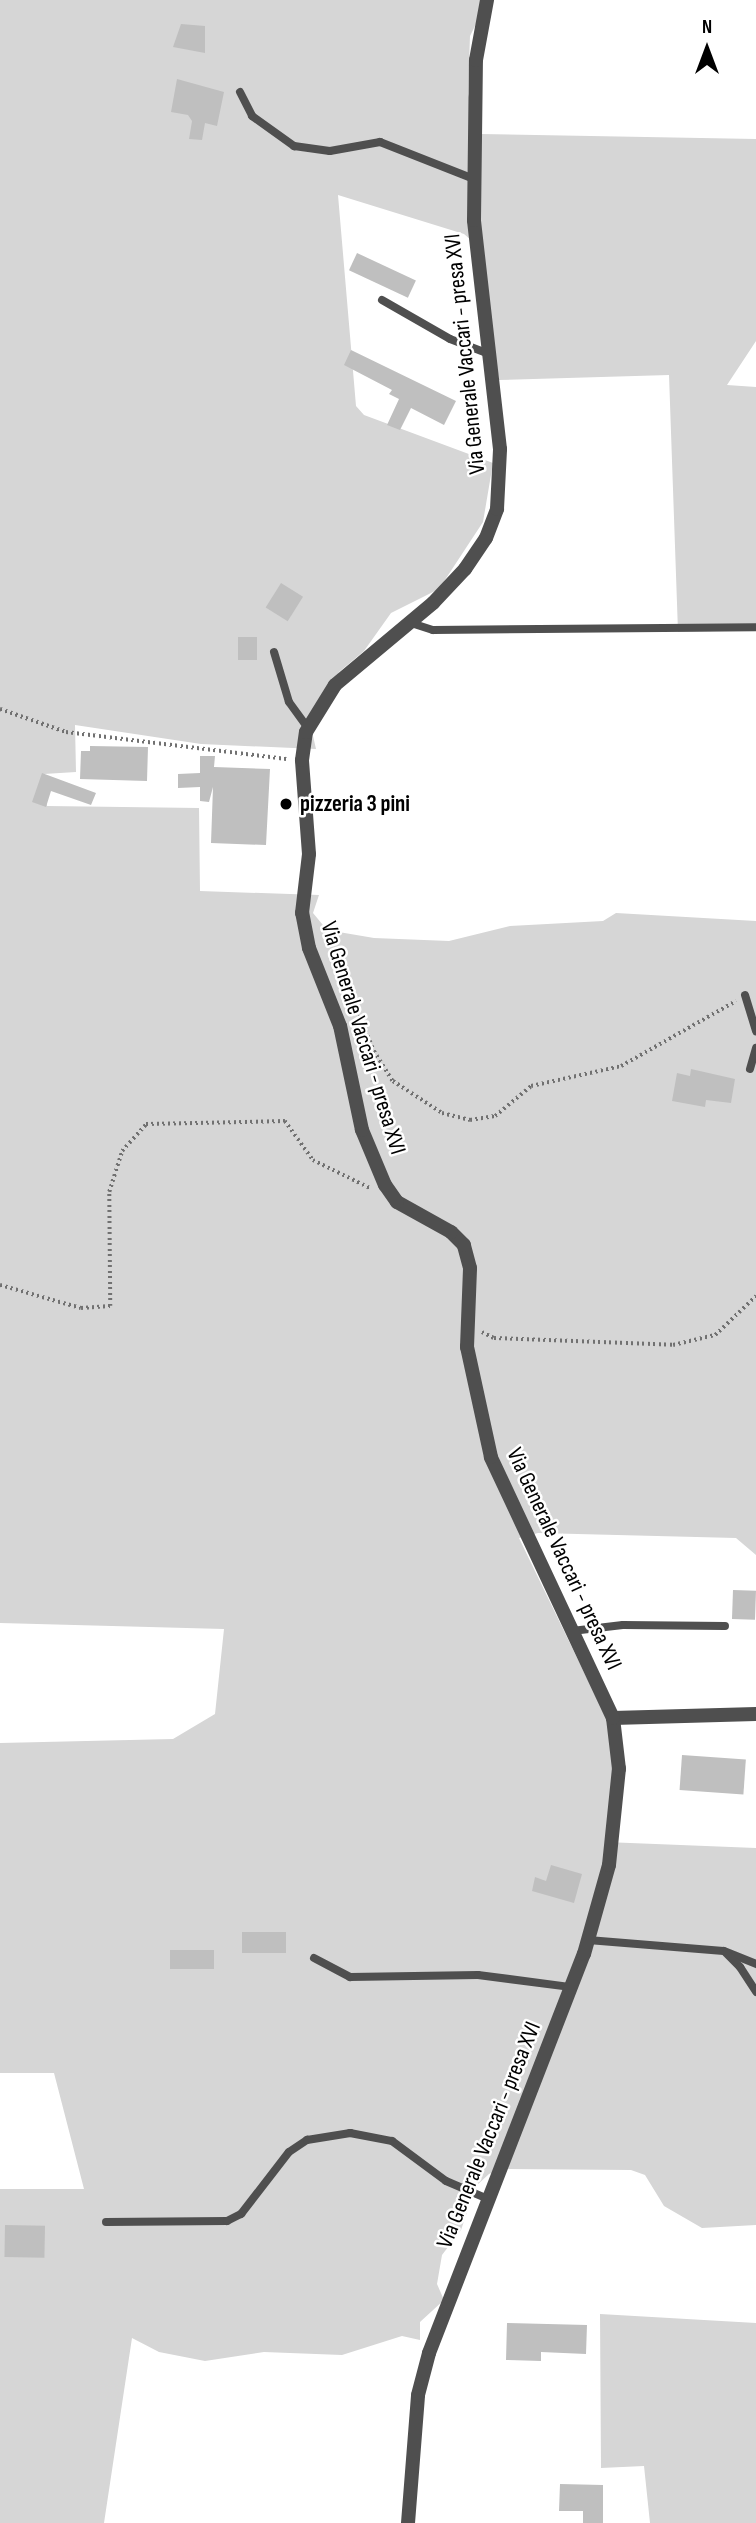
<!DOCTYPE html>
<html>
<head>
<meta charset="utf-8">
<style>
  body { margin:0 }
  #map { position:relative; width:756px; height:2523px; overflow:hidden; background:#fff; font-family:"Sofia Sans Condensed",sans-serif }
  div>[style] { position:absolute }
  .green>* { inset:0; background:#d6d6d6 }
  .building>* { inset:0; background:#bfbfbf; transform-origin:0 0 }
  .path>* { height:3.5px; margin-top:-1.75px; transform-origin:0; background:repeating-linear-gradient(90deg,#717171 0 2px,transparent 0 5.5px) }
  .service>* { height:8px; margin:-4px; padding:0 4px; transform-origin:4px; border-radius:4px; background:#4f4f4f }
  .minor>* { height:14px; margin:-7px; padding:0 7px; transform-origin:7px; border-radius:7px; background:#4f4f4f }
  .dots>* { width:19px; height:19px; translate:-50% -50%; box-sizing:border-box; border:4px solid #fff; border-radius:50% }
  span { translate:-50% -50%; white-space:nowrap; text-align:center; line-height:1.15; -webkit-text-stroke:5px #fff; paint-order:stroke }
  .street-label { font-size:23px; color:#000 }
  .poi-label { font-size:23px; color:#000; font-weight:700 }
  .left { translate:0 -50%; text-align:left }
  .north { position:absolute; left:672px; top:14px; width:70px; height:70px; -webkit-text-stroke:5px #fff; paint-order:stroke; rotate:0deg; font-size:19px; font-weight:700; line-height:28px; text-align:center; color:#000 }
  .north::after { content:''; display:block; margin:auto; width:24px; height:32px; background:#000; clip-path:polygon(50% 0,100% 100%,50% 72%,0 100%) }
</style>
</head>
<body>
<div id="map">
  <div class="green">
    <div style="clip-path:polygon(0 0,488px 0,470px 36px,468px 94px,480px 134px,756px 139px,756px 341px,727px 385px,756px 387px,756px 630px,678px 632px,669px 375px,499px 380px,478px 246px,464px 234px,338px 195px,356px 406px,364px 415px,493px 463px,483px 522px,439px 589px,391px 613px,364px 651px,339px 672px,311px 727px,316px 749px,201px 744px,75px 725px,76px 772px,44px 774px,47px 806px,199px 808px,200px 891px,319px 895px,313px 913px,327px 930px,374px 938px,449px 941px,510px 926px,603px 921px,616px 913px,756px 921px,756px 1555px,736px 1538px,538px 1533px,519px 1538px,610px 1726px,614px 1784px,605px 1842px,756px 1848px,756px 2225px,702px 2228px,664px 2206px,645px 2175px,631px 2170px,502px 2169px,489px 2174px,476px 2186px,461px 2230px,442px 2255px,437px 2284px,444px 2300px,420px 2322px,420px 2340px,402px 2336px,342px 2355px,264px 2352px,205px 2361px,159px 2352px,132px 2338px,104px 2523px,0 2523px,0 2189px,84px 2189px,54px 2073px,0 2073px,0 1743px,173px 1739px,215px 1714px,224px 1629px,0 1623px)"></div>
    <div style="clip-path:polygon(600px 2314px,756px 2323px,756px 2523px,650px 2523px,644px 2466px,601px 2468px)"></div>
  </div>
  <div class="building">
    <div style="clip-path:polygon(181px 24px,205px 26px,205px 53px,173px 47px)"></div>
    <div style="clip-path:polygon(177px 79px,224px 92px,217px 126px,205px 123px,202px 140px,189px 139px,192px 121px,188px 115px,171px 112px)"></div>
    <div style="left:357px;top:253px;width:65px;height:19px;rotate:25deg"></div>
    <div style="clip-path:polygon(351px 350px,456px 401px,444px 425px,411px 408px,400px 430px,387px 425px,399px 399px,389px 394px,392px 390px,344px 365px)"></div>
    <div style="left:281px;top:583px;width:26px;height:29px;rotate:32deg"></div>
    <div style="left:238px;top:637px;width:19px;height:23px"></div>
    <div style="clip-path:polygon(90px 746px,148px 747px,147px 781px,80px 779px,81px 751px,90px 751px)"></div>
    <div style="clip-path:polygon(200px 756px,215px 756px,214px 767px,270px 769px,266px 845px,211px 843px,213px 787px,209px 802px,200px 801px,200px 787px,178px 788px,178px 774px,200px 773px)"></div>
    <div style="clip-path:polygon(42px 773px,96px 793px,91px 805px,51px 791px,46px 807px,32px 802px)"></div>
    <div style="clip-path:polygon(691px 1069px,735px 1079px,731px 1103px,706px 1100px,705px 1107px,672px 1101px,677px 1073px,690px 1076px)"></div>
    <div style="left:733px;top:1590px;width:23px;height:29px;rotate:2deg"></div>
    <div style="left:682px;top:1755px;width:64px;height:35px;rotate:4deg"></div>
    <div style="clip-path:polygon(551px 1865px,582px 1874px,574px 1903px,532px 1891px,535px 1877px,546px 1881px)"></div>
    <div style="left:242px;top:1932px;width:44px;height:21px"></div>
    <div style="left:170px;top:1950px;width:44px;height:19px"></div>
    <div style="left:5px;top:2225px;width:40px;height:32px;rotate:1deg"></div>
    <div style="clip-path:polygon(507px 2323px,587px 2325px,586px 2354px,541px 2352px,541px 2361px,506px 2360px)"></div>
    <div style="clip-path:polygon(560px 2484px,603px 2485px,603px 2523px,583px 2523px,583px 2511px,559px 2511px)"></div>
  </div>
  <div class="path">
    <div style="left:0;top:709px;width:70px;rotate:19.2deg"></div>
    <div style="left:66px;top:732px;width:222px;rotate:7deg"></div>
    <div style="left:348px;top:1004px;width:16px;rotate:43deg"></div>
    <div style="left:360px;top:1015px;width:39px;rotate:69deg"></div>
    <div style="left:374px;top:1051px;width:36px;rotate:58deg"></div>
    <div style="left:393px;top:1081px;width:59px;rotate:33.1deg"></div>
    <div style="left:442px;top:1113px;width:29px;rotate:14deg"></div>
    <div style="left:470px;top:1120px;width:25px;rotate:-9deg"></div>
    <div style="left:495px;top:1116px;width:47px;rotate:-39.8deg"></div>
    <div style="left:531px;top:1086px;width:92px;rotate:-12.5deg"></div>
    <div style="left:621px;top:1066px;width:132px;rotate:-29.5deg"></div>
    <div style="left:0;top:1285px;width:84px;rotate:15.9deg"></div>
    <div style="left:81px;top:1308px;width:29px;rotate:-4deg"></div>
    <div style="left:110px;top:1306px;width:114px;rotate:-90.5deg"></div>
    <div style="left:109px;top:1192px;width:43px;rotate:-72.4deg"></div>
    <div style="left:122px;top:1151px;width:36px;rotate:-48deg"></div>
    <div style="left:146px;top:1124px;width:139px;rotate:-1.2deg"></div>
    <div style="left:285px;top:1121px;width:48px;rotate:54.3deg"></div>
    <div style="left:313px;top:1160px;width:64px;rotate:26.2deg"></div>
    <div style="left:482px;top:1332px;width:13px;rotate:27deg"></div>
    <div style="left:494px;top:1338px;width:179px;rotate:2.2deg"></div>
    <div style="left:673px;top:1345px;width:43px;rotate:-13.4deg"></div>
    <div style="left:715px;top:1335px;width:57px;rotate:-43.6deg"></div>
  </div>
  <div class="service">
    <div style="left:240px;top:92px;width:27px;rotate:63deg"></div>
    <div style="left:252px;top:116px;width:52px;rotate:35.5deg"></div>
    <div style="left:294px;top:146px;width:36px;rotate:8deg"></div>
    <div style="left:330px;top:151px;width:51px;rotate:-10.2deg"></div>
    <div style="left:380px;top:142px;width:101px;rotate:21.5deg"></div>
    <div style="left:382px;top:300px;width:78px;rotate:29.8deg"></div>
    <div style="left:450px;top:339px;width:42px;rotate:21deg"></div>
    <div style="left:408px;top:622px;width:26px;rotate:18deg"></div>
    <div style="left:433px;top:630px;width:323px;rotate:-0.5deg"></div>
    <div style="left:274px;top:652px;width:52px;rotate:73.3deg"></div>
    <div style="left:289px;top:702px;width:32px;rotate:54deg"></div>
    <div style="left:745px;top:995px;width:38px;rotate:73deg"></div>
    <div style="left:750px;top:1069px;width:22px;rotate:-74deg"></div>
    <div style="left:572px;top:1631px;width:51px;rotate:-6.7deg"></div>
    <div style="left:623px;top:1625px;width:102px;rotate:0.6deg"></div>
    <div style="left:588px;top:1940px;width:136px;rotate:4.6deg"></div>
    <div style="left:724px;top:1951px;width:35px;rotate:22deg"></div>
    <div style="left:726px;top:1953px;width:20px;rotate:45deg"></div>
    <div style="left:740px;top:1967px;width:30px;rotate:57deg"></div>
    <div style="left:314px;top:1958px;width:41px;rotate:27.8deg"></div>
    <div style="left:350px;top:1977px;width:128px;rotate:-0.9deg"></div>
    <div style="left:478px;top:1975px;width:94px;rotate:7.4deg"></div>
    <div style="left:106px;top:2222px;width:121px;rotate:-0.5deg"></div>
    <div style="left:227px;top:2221px;width:16px;rotate:-27deg"></div>
    <div style="left:241px;top:2214px;width:78px;rotate:-52.3deg"></div>
    <div style="left:289px;top:2152px;width:22px;rotate:-34deg"></div>
    <div style="left:307px;top:2140px;width:44px;rotate:-9.2deg"></div>
    <div style="left:350px;top:2133px;width:43px;rotate:10.8deg"></div>
    <div style="left:392px;top:2141px;width:67px;rotate:36.5deg"></div>
    <div style="left:446px;top:2181px;width:46px;rotate:23.2deg"></div>
  </div>
  <div class="minor">
    <div style="left:613px;top:1718px;width:143px;rotate:-1.6deg"></div>
    <div style="left:408px;top:2523px;width:128px;rotate:-85.5deg"></div>
    <div style="left:418px;top:2395px;width:43px;rotate:-75.3deg"></div>
    <div style="left:429px;top:2353px;width:428px;rotate:-68.8deg"></div>
    <div style="left:584px;top:1954px;width:92px;rotate:-74.3deg"></div>
    <div style="left:609px;top:1865px;width:97px;rotate:-84.1deg"></div>
    <div style="left:619px;top:1769px;width:51px;rotate:-96.7deg"></div>
    <div style="left:613px;top:1718px;width:288px;rotate:-115.1deg"></div>
    <div style="left:491px;top:1457px;width:113px;rotate:-102.3deg"></div>
    <div style="left:467px;top:1347px;width:79px;rotate:-87.8deg"></div>
    <div style="left:470px;top:1268px;width:24px;rotate:-105deg"></div>
    <div style="left:464px;top:1245px;width:18px;rotate:-135deg"></div>
    <div style="left:451px;top:1232px;width:62px;rotate:-150.9deg"></div>
    <div style="left:397px;top:1202px;width:21px;rotate:-125deg"></div>
    <div style="left:385px;top:1185px;width:60px;rotate:-112.7deg"></div>
    <div style="left:362px;top:1130px;width:106px;rotate:-101.9deg"></div>
    <div style="left:340px;top:1026px;width:84px;rotate:-111.7deg"></div>
    <div style="left:309px;top:948px;width:36px;rotate:-101deg"></div>
    <div style="left:302px;top:913px;width:59px;rotate:-83.2deg"></div>
    <div style="left:309px;top:854px;width:94px;rotate:-94.3deg"></div>
    <div style="left:302px;top:760px;width:28px;rotate:-82deg"></div>
    <div style="left:306px;top:732px;width:55px;rotate:-58.3deg"></div>
    <div style="left:335px;top:685px;width:128px;rotate:-39.9deg"></div>
    <div style="left:433px;top:603px;width:47px;rotate:-46.7deg"></div>
    <div style="left:465px;top:569px;width:37px;rotate:-56deg"></div>
    <div style="left:486px;top:538px;width:31px;rotate:-69deg"></div>
    <div style="left:497px;top:509px;width:60px;rotate:-87.1deg"></div>
    <div style="left:500px;top:449px;width:230px;rotate:-96.5deg"></div>
    <div style="left:474px;top:220px;width:160px;rotate:-89.3deg"></div>
    <div style="left:476px;top:60px;width:61px;rotate:-79.6deg"></div>
  </div>
  <div class="dots">
    <div style="left:286px;top:804px;background:#000"></div>
  </div>
  <div class="street-label">
    <span style="left:465px;top:354px;rotate:-96deg">Via Generale Vaccari - presa XVI</span>
    <span style="left:363px;top:1038px;rotate:73deg">Via Generale Vaccari - presa XVI</span>
    <span style="left:564px;top:1559px;rotate:65deg">Via Generale Vaccari - presa XVI</span>
    <span style="left:489px;top:2135px;rotate:-68deg">Via Generale Vaccari - presa XVI</span>
  </div>
  <div class="poi-label">
    <span class="left" style="left:300px;top:804px">pizzeria 3 pini</span>
  </div>
  <div class="north">N</div>
</div>
</body>
</html>
